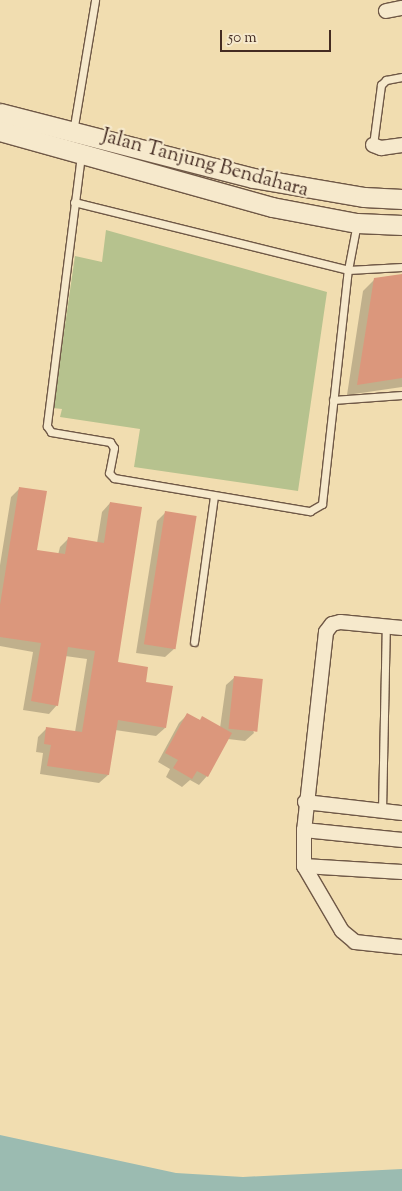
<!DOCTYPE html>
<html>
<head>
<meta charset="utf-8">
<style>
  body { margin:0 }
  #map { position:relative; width:402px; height:1191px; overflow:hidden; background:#f1ddb0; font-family:"Sorts Mill Goudy",serif }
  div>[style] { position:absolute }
  .green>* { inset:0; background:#b6c28e }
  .water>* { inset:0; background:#9bbbb1 }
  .shadow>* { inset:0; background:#0003 }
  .building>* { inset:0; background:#db977c; transform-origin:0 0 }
  .roads { filter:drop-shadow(1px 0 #6f5846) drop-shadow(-1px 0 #6f5846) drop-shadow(0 1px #6f5846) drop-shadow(0 -1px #6f5846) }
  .service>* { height:7px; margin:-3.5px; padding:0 3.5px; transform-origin:3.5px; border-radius:3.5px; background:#f6e9cc }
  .minor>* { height:14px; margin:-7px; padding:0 7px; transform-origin:7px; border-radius:7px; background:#f6e9cc }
  .secondary>* { height:19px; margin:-9.5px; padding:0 9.5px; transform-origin:9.5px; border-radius:9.5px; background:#f6e9cc }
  span { translate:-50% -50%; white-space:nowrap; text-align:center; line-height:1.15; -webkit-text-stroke:4.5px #f6e9cc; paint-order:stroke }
  .street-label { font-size:20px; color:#442b22 }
  .scale { position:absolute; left:220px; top:30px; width:111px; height:22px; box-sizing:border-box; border:2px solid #442b22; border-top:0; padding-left:6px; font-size:15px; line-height:18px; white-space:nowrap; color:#442b22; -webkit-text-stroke:4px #f6e9cc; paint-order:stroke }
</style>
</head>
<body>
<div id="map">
  <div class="green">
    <div style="clip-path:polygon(106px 230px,327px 292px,298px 491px,134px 467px,140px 429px,60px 417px,62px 409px,53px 408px,75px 256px,102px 262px)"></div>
  </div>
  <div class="water">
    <div style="clip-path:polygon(0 1135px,176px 1173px,243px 1177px,402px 1169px,402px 1191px,0 1191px)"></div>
  </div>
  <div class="shadow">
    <div style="clip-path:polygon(402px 276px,402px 387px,347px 395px,363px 291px,374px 280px)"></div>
    <div style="clip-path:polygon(20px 488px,36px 551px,58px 555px,60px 547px,68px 539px,97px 543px,102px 512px,110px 503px,116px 663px,144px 683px,165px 728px,156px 736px,115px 730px,108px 775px,99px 783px,40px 774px,43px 753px,36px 752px,38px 737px,47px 728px,75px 732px,87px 659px,65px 656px,57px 705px,49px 714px,23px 710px,33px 652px,0 646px,0 565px,11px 497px)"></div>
    <div style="clip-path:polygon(166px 512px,174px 649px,165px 657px,136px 653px,157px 521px)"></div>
    <div style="clip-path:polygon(235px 677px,254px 733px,245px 741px,228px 739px,207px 776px,199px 785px,190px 780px,182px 787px,166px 777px,170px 769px,158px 762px,179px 723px,187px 715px,220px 728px,226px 685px)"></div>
  </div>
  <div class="building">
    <div style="clip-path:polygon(402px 274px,402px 378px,357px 385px,374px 278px)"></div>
    <div style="clip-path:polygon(19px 487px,47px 491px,37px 550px,65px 554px,68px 537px,104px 543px,110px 502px,142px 507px,118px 662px,148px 667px,146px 682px,173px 686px,166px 728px,118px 720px,109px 775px,47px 766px,51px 745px,44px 744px,46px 727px,82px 732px,95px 651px,68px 647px,58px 706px,31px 701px,41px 643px,0 637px,0 605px)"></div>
    <div style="left:165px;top:511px;width:32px;height:135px;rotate:9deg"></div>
    <div style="left:234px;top:676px;width:29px;height:53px;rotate:6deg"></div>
    <div style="clip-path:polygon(187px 713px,200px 720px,202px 716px,232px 733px,208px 777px,197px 771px,192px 779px,173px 768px,178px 760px,165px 753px)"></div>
  </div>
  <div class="roads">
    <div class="service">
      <div style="left:73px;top:132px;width:134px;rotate:-80.5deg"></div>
      <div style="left:373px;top:145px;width:61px;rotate:-82.4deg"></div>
      <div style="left:381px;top:85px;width:7px;rotate:-45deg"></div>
      <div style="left:386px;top:80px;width:16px;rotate:-11deg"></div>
      <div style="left:81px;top:155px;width:273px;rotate:97.2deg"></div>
      <div style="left:47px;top:426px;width:7px;rotate:56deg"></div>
      <div style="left:51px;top:432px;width:60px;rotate:9.6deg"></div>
      <div style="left:110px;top:442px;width:7px;rotate:56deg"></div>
      <div style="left:114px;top:448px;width:25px;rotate:101deg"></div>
      <div style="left:109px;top:473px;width:7px;rotate:45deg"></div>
      <div style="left:114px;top:478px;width:199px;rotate:9.6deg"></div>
      <div style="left:310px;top:511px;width:14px;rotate:-30deg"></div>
      <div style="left:322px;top:504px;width:235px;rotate:-83.7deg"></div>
      <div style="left:348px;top:270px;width:48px;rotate:-79.2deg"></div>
      <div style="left:74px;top:202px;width:282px;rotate:13.9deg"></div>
      <div style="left:348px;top:270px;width:54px;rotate:-3.2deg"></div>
      <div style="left:333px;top:400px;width:69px;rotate:-4.1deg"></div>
      <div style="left:194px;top:642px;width:147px;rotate:-82.2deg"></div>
      <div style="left:382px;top:811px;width:185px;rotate:-88.8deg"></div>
    </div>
    <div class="minor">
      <div style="left:386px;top:11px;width:16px;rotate:-11deg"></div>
      <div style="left:373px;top:145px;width:9px;rotate:21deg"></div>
      <div style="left:381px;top:148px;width:21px;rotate:-8deg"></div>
      <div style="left:402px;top:628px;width:62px;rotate:-174.5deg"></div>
      <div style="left:340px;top:622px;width:8px;rotate:166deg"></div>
      <div style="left:332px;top:624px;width:10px;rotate:127deg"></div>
      <div style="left:326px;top:632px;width:199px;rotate:96.3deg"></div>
      <div style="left:304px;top:830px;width:36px;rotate:90deg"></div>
      <div style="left:304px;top:866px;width:75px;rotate:59.7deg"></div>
      <div style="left:342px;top:931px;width:17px;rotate:40deg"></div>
      <div style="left:355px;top:942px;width:47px;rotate:6.1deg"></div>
      <div style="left:305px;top:802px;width:98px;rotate:6.5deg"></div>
      <div style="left:304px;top:830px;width:99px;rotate:5.8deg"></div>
      <div style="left:304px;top:866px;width:98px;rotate:3.5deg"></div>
    </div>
    <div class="secondary">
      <div style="left:0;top:113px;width:261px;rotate:14.4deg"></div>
      <div style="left:253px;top:178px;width:113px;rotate:9.7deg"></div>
      <div style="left:364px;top:197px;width:38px;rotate:3deg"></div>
      <div style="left:0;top:131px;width:282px;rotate:15.6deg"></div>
      <div style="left:272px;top:207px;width:86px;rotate:10.7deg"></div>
      <div style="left:357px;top:223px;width:45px;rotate:2.5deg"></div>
    </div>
  </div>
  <div class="street-label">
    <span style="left:205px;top:164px;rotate:15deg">Jalan Tanjung Bendahara</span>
  </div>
  <div class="scale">50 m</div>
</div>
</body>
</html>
